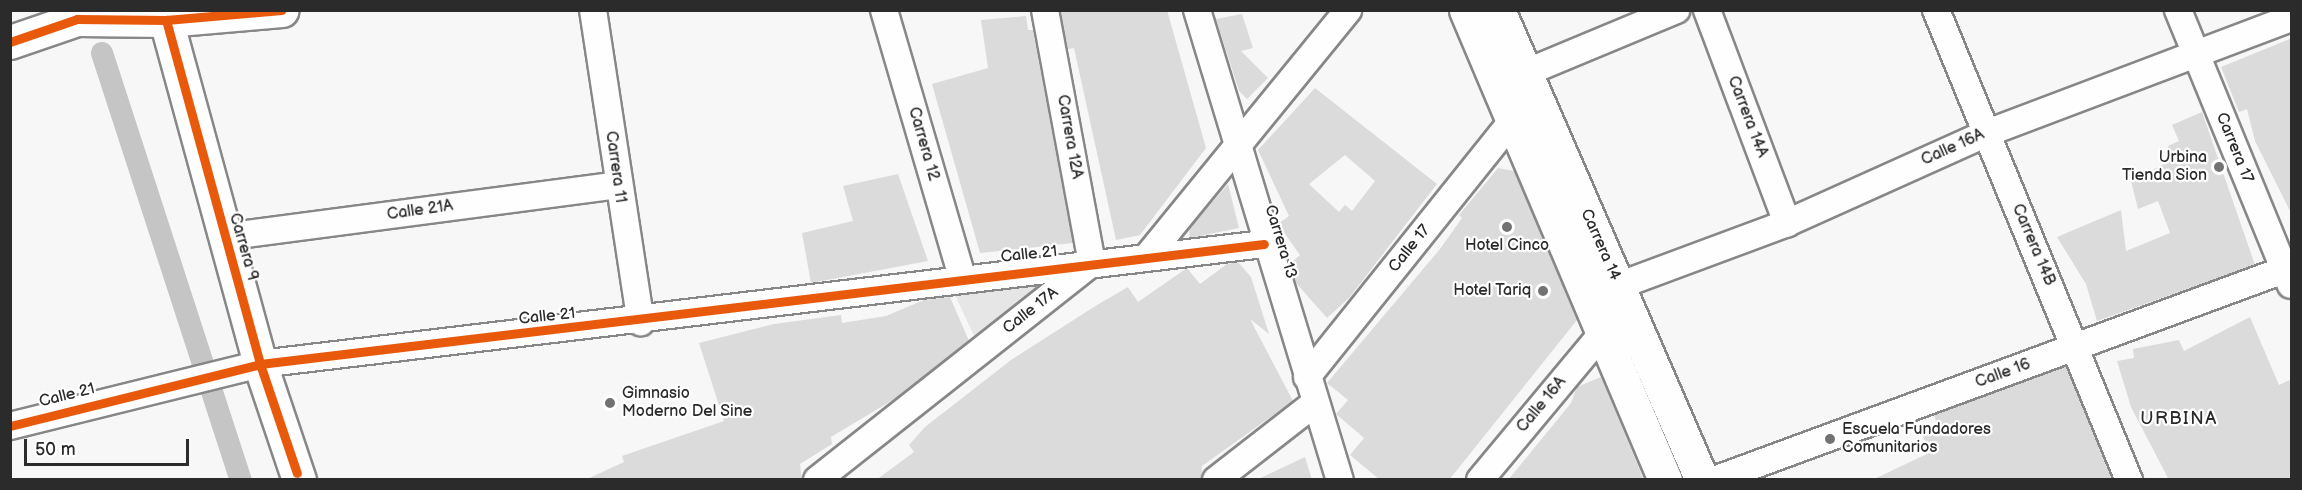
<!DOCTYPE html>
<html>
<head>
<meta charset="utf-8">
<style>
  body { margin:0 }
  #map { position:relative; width:2302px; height:490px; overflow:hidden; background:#f7f7f7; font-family:"Balsamiq Sans",sans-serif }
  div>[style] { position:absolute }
  .green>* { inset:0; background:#e6e6e6 }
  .canal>* { height:22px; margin:-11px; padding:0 11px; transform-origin:11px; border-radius:11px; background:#c5c5c5 }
  .building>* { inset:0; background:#dbdbdb }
  .roads { filter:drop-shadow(2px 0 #878787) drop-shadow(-2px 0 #878787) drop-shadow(0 2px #878787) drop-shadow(0 -2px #878787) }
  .minor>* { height:26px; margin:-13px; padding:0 13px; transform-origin:13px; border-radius:13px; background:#fefefe }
  .tertiary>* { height:33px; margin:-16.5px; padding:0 16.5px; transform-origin:16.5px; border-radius:16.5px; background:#fefefe }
  .secondary>* { height:33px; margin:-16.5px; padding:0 16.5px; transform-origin:16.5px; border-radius:16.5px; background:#fefefe }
  .cycleway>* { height:9px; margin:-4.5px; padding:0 4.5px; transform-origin:4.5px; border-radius:4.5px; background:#e8590c }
  .dots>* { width:16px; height:16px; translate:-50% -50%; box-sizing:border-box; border:3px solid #fff; border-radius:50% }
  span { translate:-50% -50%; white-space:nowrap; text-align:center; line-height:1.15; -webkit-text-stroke:4.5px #fff; paint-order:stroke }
  .street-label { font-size:16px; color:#2b2b2b }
  .poi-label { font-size:16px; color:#2b2b2b }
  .right { translate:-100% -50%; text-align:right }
  .left { translate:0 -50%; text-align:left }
  .neighbourhood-label { font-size:18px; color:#2b2b2b; letter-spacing:1.5px }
  .frame { position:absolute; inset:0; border:12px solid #2b2b2b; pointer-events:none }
  .scale { position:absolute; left:24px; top:439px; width:165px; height:27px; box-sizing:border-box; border:3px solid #2b2b2b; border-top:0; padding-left:8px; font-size:18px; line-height:21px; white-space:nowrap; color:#2b2b2b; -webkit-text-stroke:4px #fff; paint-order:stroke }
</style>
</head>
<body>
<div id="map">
  <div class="green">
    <div style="clip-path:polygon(1049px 282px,977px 342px,955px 295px)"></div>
  </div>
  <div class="canal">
    <div style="left:102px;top:53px;width:449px;rotate:72deg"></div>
  </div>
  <div class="building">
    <div style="clip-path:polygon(1060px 10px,1167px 10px,1206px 148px,1140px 235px,1116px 240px,1074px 48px,1068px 49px)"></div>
    <div style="clip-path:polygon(1242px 14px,1253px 48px,1241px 51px,1268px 78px,1247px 99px,1239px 91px,1216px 19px)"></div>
    <div style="clip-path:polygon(1026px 16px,1028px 30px,1033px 30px,1073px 243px,980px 253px,932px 84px,988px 68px,981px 20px)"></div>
    <div style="clip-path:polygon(2292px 38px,2292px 215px,2255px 141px,2247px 109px,2239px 112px,2221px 67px)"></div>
    <div style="clip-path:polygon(evenodd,1315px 88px,1437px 184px,1349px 298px,1327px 318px,1296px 283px,1290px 264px,1300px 255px,1278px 224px,1289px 216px,1258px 150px,1315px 88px,1345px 155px,1375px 181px,1352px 211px,1345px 205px,1339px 212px,1309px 184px,1345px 155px)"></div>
    <div style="clip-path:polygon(2202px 112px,2255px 265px,2097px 321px,2086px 284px,2057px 237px,2121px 210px,2126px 251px,2170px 233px,2158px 201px,2138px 209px,2131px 181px,2172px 160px,2168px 146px,2179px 141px,2172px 125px)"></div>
    <div style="clip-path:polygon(1498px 168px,1514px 171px,1577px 320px,1449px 480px,1380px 480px,1350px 455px,1364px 438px,1336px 414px,1348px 400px,1327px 383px,1440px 249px,1462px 218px,1459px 215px)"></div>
    <div style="clip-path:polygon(898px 174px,928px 261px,811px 283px,802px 233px,853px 221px,843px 186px)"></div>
    <div style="clip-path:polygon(1228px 184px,1239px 228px,1190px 238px,1189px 229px)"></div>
    <div style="clip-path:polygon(1238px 262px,1251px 277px,1269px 334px,1250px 319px,1293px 401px,1202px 466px,1201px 480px,876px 480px,914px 452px,909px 445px,925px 427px,1011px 360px,1097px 305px,1128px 287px,1138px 302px,1187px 268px,1200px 284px,1227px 264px)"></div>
    <div style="clip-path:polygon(950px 297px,969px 341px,901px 395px,831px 437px,832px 444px,800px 464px,802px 480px,585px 480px,624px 462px,622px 456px,724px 421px,699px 343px,774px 324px,841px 315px,842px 323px,886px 316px,924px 300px)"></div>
    <div style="clip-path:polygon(2250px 317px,2279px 385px,2292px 379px,2292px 480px,2169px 480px,2131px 407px,2117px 361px,2134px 358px,2133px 349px,2179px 340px,2184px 351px)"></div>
    <div style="clip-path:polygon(2066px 366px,2112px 480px,1872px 480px,1929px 453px,1921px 431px,1937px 424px,1934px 415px)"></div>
    <div style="clip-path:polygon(1601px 377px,1644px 480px,1508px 480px,1571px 403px,1577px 387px)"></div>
    <div style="clip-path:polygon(1305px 457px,1312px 480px,1256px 480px)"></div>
  </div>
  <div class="roads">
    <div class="minor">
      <div style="left:593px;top:10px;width:316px;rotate:81.3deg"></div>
      <div style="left:884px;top:10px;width:278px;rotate:73.7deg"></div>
      <div style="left:1045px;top:10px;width:257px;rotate:79.5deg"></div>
      <div style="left:1197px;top:10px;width:491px;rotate:73.1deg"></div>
      <div style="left:1707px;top:10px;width:228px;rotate:69.4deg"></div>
      <div style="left:1936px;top:10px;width:508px;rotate:67.68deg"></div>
      <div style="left:2178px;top:10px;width:297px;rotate:67.7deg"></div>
      <div style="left:1525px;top:73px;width:164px;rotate:-22.6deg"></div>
      <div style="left:224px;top:237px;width:396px;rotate:-7.5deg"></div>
      <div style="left:1146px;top:258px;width:320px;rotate:-50.8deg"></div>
      <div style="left:1618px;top:286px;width:180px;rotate:-20.4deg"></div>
      <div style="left:1787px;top:223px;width:219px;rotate:-24.2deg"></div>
      <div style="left:1987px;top:133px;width:326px;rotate:-20.7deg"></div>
      <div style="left:1307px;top:377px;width:329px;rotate:-51.3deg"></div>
      <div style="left:10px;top:426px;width:258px;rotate:-13.9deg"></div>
      <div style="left:260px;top:364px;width:1011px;rotate:-6.82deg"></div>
      <div style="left:817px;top:480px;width:350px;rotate:-38.3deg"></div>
      <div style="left:1216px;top:480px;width:125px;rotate:-37.9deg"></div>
      <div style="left:1480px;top:480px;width:194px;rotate:-50.2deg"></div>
      <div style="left:1714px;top:480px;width:616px;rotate:-20.23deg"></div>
    </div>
    <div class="tertiary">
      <div style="left:166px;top:20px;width:357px;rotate:74.7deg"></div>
      <div style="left:260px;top:364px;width:122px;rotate:71.4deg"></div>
      <div style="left:10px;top:42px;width:71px;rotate:-18.9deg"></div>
      <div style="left:77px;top:19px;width:89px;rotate:0.6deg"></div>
      <div style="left:166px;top:20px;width:116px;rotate:-4.9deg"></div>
    </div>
    <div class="secondary">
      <div style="left:1466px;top:10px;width:510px;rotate:67.05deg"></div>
      <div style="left:1498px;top:10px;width:512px;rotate:66.54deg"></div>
    </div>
  </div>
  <div class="cycleway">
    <div style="left:166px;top:20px;width:357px;rotate:74.7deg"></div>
    <div style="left:260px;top:364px;width:115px;rotate:71.3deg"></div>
    <div style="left:10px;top:42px;width:71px;rotate:-18.9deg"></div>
    <div style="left:77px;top:19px;width:89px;rotate:0.6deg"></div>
    <div style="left:166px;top:20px;width:116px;rotate:-4.9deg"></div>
    <div style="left:10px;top:426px;width:258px;rotate:-13.9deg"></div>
    <div style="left:260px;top:364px;width:1011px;rotate:-6.82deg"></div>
  </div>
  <div class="dots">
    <div style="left:2219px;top:167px;background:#727272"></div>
    <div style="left:1507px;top:227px;background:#727272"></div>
    <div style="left:1543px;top:291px;background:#727272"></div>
    <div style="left:610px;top:403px;background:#727272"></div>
    <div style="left:1830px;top:439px;background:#727272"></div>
  </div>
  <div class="street-label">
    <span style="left:1747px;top:117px;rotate:69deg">Carrera 14A</span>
    <span style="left:1069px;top:137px;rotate:80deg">Carrera 12A</span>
    <span style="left:923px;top:144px;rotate:74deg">Carrera 12</span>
    <span style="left:1953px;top:148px;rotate:-24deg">Calle 16A</span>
    <span style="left:2234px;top:148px;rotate:68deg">Carrera 17</span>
    <span style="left:615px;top:167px;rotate:82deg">Carrera 11</span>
    <span style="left:420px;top:211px;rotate:-8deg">Calle 21A</span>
    <span style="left:1280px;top:242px;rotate:73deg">Carrera 13</span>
    <span style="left:1600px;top:245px;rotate:66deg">Carrera 14</span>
    <span style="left:2033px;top:245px;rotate:67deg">Carrera 14B</span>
    <span style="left:243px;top:247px;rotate:74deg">Carrera 9</span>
    <span style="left:1410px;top:249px;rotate:-51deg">Calle 17</span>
    <span style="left:1029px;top:255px;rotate:-6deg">Calle 21</span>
    <span style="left:1031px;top:311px;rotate:-38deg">Calle 17A</span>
    <span style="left:547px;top:317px;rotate:-6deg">Calle 21</span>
    <span style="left:2003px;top:374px;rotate:-20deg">Calle 16</span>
    <span style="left:67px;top:396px;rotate:-14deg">Calle 21</span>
    <span style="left:1542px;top:405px;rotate:-50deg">Calle 16A</span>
  </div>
  <div class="poi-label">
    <span class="right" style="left:2207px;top:167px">Urbina<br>Tienda Sion</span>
    <span style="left:1507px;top:246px">Hotel Cinco</span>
    <span class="right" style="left:1531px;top:291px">Hotel Tariq</span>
    <span class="left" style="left:622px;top:403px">Gimnasio<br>Moderno Del Sine</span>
    <span class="left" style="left:1842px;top:439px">Escuela Fundadores<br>Comunitarios</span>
  </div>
  <div class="neighbourhood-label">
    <span style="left:2179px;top:419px">URBINA</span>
  </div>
  <div class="frame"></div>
  <div class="scale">50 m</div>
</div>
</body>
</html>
